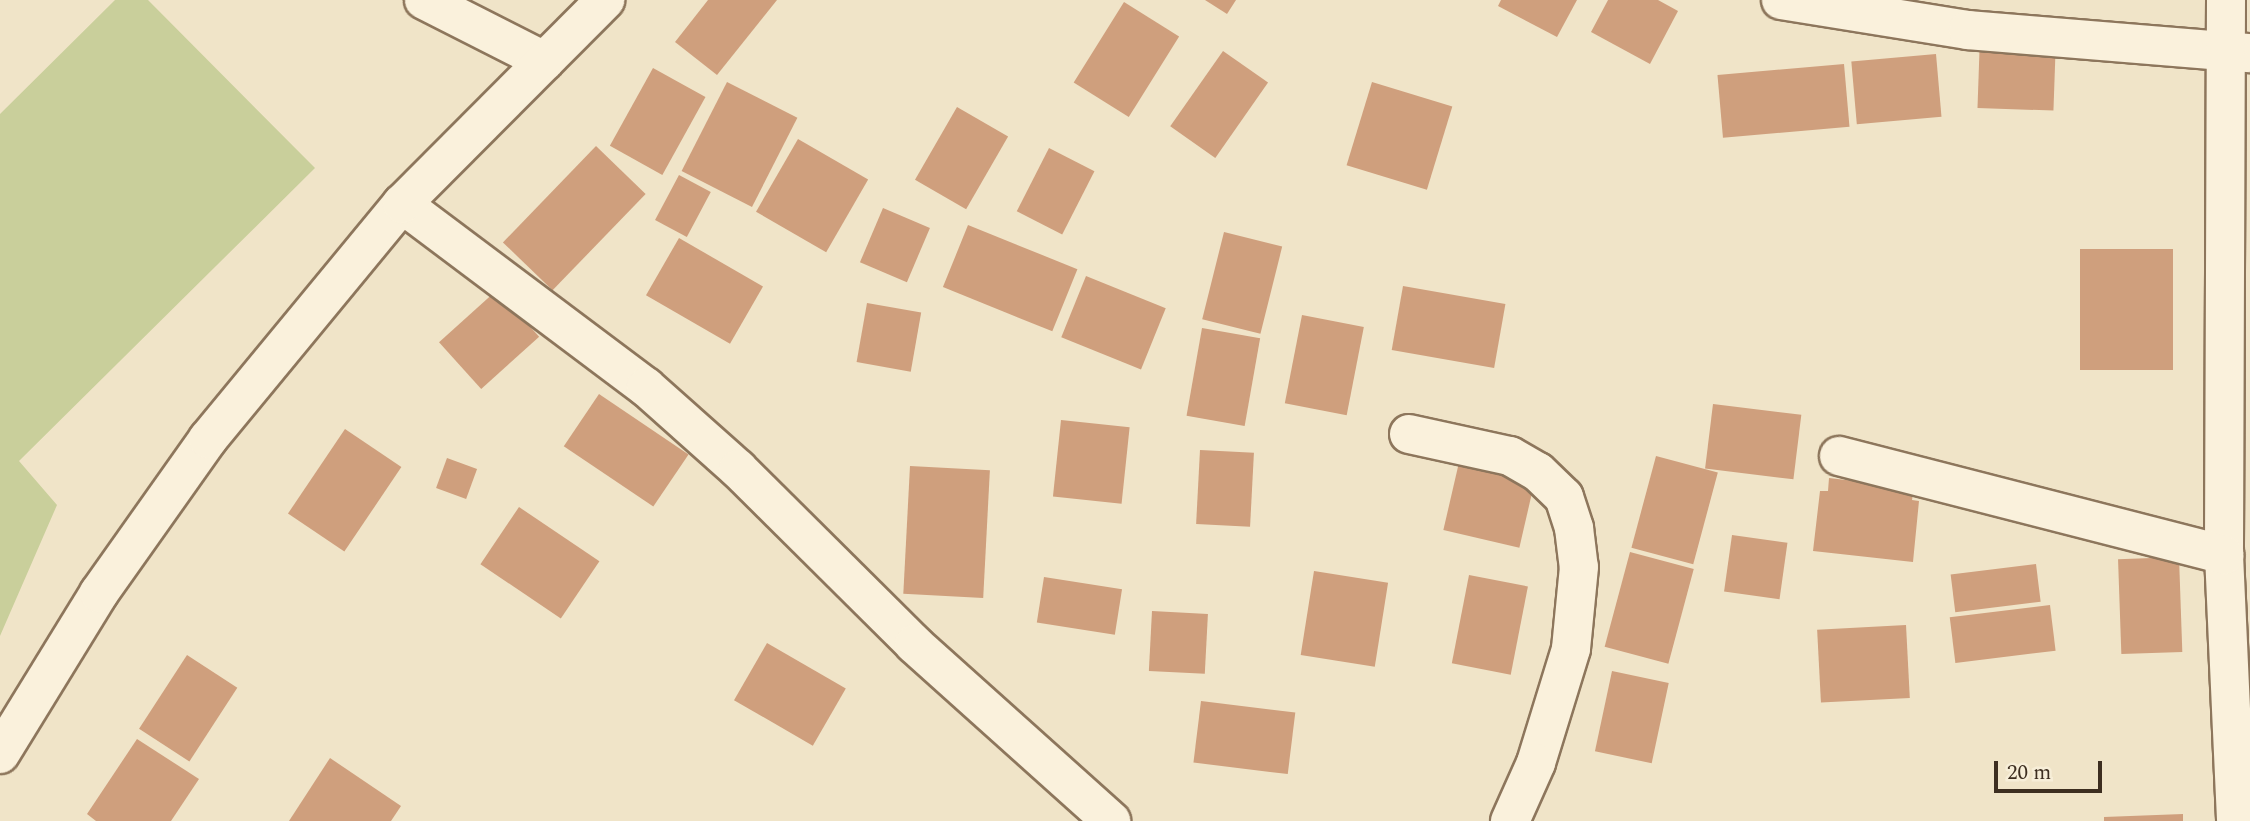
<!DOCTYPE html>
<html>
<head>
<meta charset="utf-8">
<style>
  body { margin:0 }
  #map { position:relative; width:2250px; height:821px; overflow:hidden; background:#f0e4c8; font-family:Spectral,serif }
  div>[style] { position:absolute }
  .green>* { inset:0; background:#c9cf9b }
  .building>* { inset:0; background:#cf9f7d; transform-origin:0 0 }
  .roads { filter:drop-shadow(2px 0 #8d765c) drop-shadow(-2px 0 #8d765c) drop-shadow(0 2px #8d765c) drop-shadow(0 -2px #8d765c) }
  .minor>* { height:38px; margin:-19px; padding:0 19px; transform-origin:19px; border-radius:19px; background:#faf1dc }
  .secondary>* { height:38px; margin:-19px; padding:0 19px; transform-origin:19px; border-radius:19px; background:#faf1dc }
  span { translate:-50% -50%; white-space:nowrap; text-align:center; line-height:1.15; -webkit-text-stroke:7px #f7eed8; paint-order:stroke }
  .scale { position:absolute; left:1994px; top:761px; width:108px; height:32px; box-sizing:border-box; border:4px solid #3d2e20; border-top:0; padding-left:9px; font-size:21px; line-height:24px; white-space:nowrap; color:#3d2e20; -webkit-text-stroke:5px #f7eed8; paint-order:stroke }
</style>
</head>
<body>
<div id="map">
  <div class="green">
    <div style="clip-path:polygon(115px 0,148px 0,315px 168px,19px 461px,57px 505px,0 636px,0 114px)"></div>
  </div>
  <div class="building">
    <div style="clip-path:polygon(708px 0,777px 0,717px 75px,675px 42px)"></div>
    <div style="clip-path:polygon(1205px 0,1236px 0,1227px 14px)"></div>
    <div style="clip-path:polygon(1501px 0,1577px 0,1557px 37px,1498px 6px)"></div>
    <div style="clip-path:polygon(1608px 0,1658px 0,1678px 11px,1650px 64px,1591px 32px)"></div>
    <div style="left:1124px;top:2px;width:65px;height:95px;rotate:32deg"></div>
    <div style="left:1980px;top:36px;width:76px;height:72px;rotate:2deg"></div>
    <div style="left:1223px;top:51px;width:55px;height:92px;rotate:35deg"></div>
    <div style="left:1936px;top:54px;width:63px;height:85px;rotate:85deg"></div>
    <div style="left:1844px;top:64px;width:63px;height:127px;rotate:85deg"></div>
    <div style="left:653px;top:68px;width:60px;height:89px;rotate:29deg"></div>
    <div style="left:727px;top:82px;width:79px;height:100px;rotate:27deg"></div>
    <div style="left:1372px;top:82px;width:84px;height:87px;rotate:17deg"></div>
    <div style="left:957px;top:107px;width:59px;height:84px;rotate:30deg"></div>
    <div style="left:798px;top:139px;width:81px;height:84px;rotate:30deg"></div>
    <div style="left:596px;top:146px;width:69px;height:134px;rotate:44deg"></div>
    <div style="left:1049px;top:148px;width:51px;height:71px;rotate:27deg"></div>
    <div style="left:679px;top:175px;width:36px;height:51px;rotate:28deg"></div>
    <div style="left:883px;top:208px;width:51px;height:59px;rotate:23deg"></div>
    <div style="left:968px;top:225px;width:118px;height:67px;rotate:22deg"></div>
    <div style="left:1224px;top:232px;width:60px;height:90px;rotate:14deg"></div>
    <div style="left:679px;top:238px;width:97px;height:66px;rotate:30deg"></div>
    <div style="left:2173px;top:249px;width:121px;height:93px;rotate:90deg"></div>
    <div style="left:1086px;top:276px;width:86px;height:66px;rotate:22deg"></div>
    <div style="left:1403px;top:286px;width:104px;height:65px;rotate:10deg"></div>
    <div style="left:497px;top:290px;width:63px;height:78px;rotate:48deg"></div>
    <div style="left:867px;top:303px;width:55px;height:60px;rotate:10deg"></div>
    <div style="left:1302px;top:315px;width:63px;height:90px;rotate:11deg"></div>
    <div style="left:1202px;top:328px;width:59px;height:89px;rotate:10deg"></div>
    <div style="left:599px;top:394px;width:108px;height:63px;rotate:34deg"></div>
    <div style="left:1713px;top:404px;width:89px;height:65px;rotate:7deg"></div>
    <div style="left:1061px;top:420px;width:69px;height:77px;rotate:6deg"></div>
    <div style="left:345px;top:429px;width:68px;height:102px;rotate:34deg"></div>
    <div style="left:1200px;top:450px;width:54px;height:74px;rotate:3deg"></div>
    <div style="left:1656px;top:456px;width:64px;height:95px;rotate:15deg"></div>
    <div style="left:447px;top:458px;width:32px;height:32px;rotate:20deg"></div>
    <div style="left:1460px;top:458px;width:78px;height:74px;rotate:13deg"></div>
    <div style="left:910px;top:466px;width:80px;height:128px;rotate:3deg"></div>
    <div style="clip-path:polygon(1829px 478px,1914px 488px,1912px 500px,1919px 501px,1913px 562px,1813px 551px,1820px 491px,1828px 491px)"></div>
    <div style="left:519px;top:507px;width:97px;height:69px;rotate:34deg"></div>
    <div style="left:1732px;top:535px;width:56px;height:57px;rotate:8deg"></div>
    <div style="left:1630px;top:552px;width:66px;height:98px;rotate:15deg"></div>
    <div style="left:2179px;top:557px;width:95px;height:61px;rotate:88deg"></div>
    <div style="left:2036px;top:564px;width:38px;height:86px;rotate:83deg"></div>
    <div style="left:1314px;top:571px;width:75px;height:85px;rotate:9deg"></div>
    <div style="left:1469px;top:575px;width:60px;height:90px;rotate:11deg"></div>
    <div style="left:1044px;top:577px;width:79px;height:46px;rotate:9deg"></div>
    <div style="left:2050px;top:605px;width:46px;height:101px;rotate:83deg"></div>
    <div style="left:1152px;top:611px;width:56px;height:60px;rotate:3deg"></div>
    <div style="left:1906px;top:625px;width:73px;height:89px;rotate:87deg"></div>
    <div style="left:767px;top:643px;width:91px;height:66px;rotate:30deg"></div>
    <div style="left:187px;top:655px;width:60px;height:88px;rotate:33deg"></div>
    <div style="left:1612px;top:671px;width:58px;height:82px;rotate:12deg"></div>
    <div style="left:1201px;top:701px;width:95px;height:62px;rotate:7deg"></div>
    <div style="clip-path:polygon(137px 739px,199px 779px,171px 821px,96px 821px,87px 814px)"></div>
    <div style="clip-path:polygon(330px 758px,401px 806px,391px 821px,289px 821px)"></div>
    <div style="clip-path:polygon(2183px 814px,2183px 821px,2104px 821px,2104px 817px)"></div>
  </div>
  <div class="roads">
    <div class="minor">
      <div style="left:424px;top:0;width:135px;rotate:26.9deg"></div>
      <div style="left:1781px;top:0;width:189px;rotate:9.1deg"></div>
      <div style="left:1968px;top:30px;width:283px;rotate:4.7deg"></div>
      <div style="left:2226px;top:0;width:555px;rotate:90.21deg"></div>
      <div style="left:2224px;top:555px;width:266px;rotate:87.4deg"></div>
      <div style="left:402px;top:204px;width:305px;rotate:36.9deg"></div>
      <div style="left:646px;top:387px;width:123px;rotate:41.7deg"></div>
      <div style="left:738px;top:469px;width:248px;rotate:44.8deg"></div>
      <div style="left:914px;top:644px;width:265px;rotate:41.9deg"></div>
      <div style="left:1409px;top:434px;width:103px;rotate:12.3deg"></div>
      <div style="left:1510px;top:456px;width:32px;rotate:30deg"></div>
      <div style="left:1538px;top:472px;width:36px;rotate:44deg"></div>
      <div style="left:1564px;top:497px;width:33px;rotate:72deg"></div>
      <div style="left:1574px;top:528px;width:39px;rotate:83deg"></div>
      <div style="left:1579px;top:567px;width:82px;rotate:95.6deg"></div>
      <div style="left:1571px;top:649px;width:119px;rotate:107.1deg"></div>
      <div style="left:1536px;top:763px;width:64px;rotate:114.1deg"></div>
      <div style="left:1839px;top:456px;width:398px;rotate:14.4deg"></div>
    </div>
    <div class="secondary">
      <div style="left:0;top:754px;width:189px;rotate:-58.4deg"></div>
      <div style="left:99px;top:593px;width:189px;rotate:-54.7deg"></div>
      <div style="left:208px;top:439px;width:305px;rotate:-50.5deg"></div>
      <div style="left:402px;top:204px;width:288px;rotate:-45.1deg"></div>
    </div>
  </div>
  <div class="scale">20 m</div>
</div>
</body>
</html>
